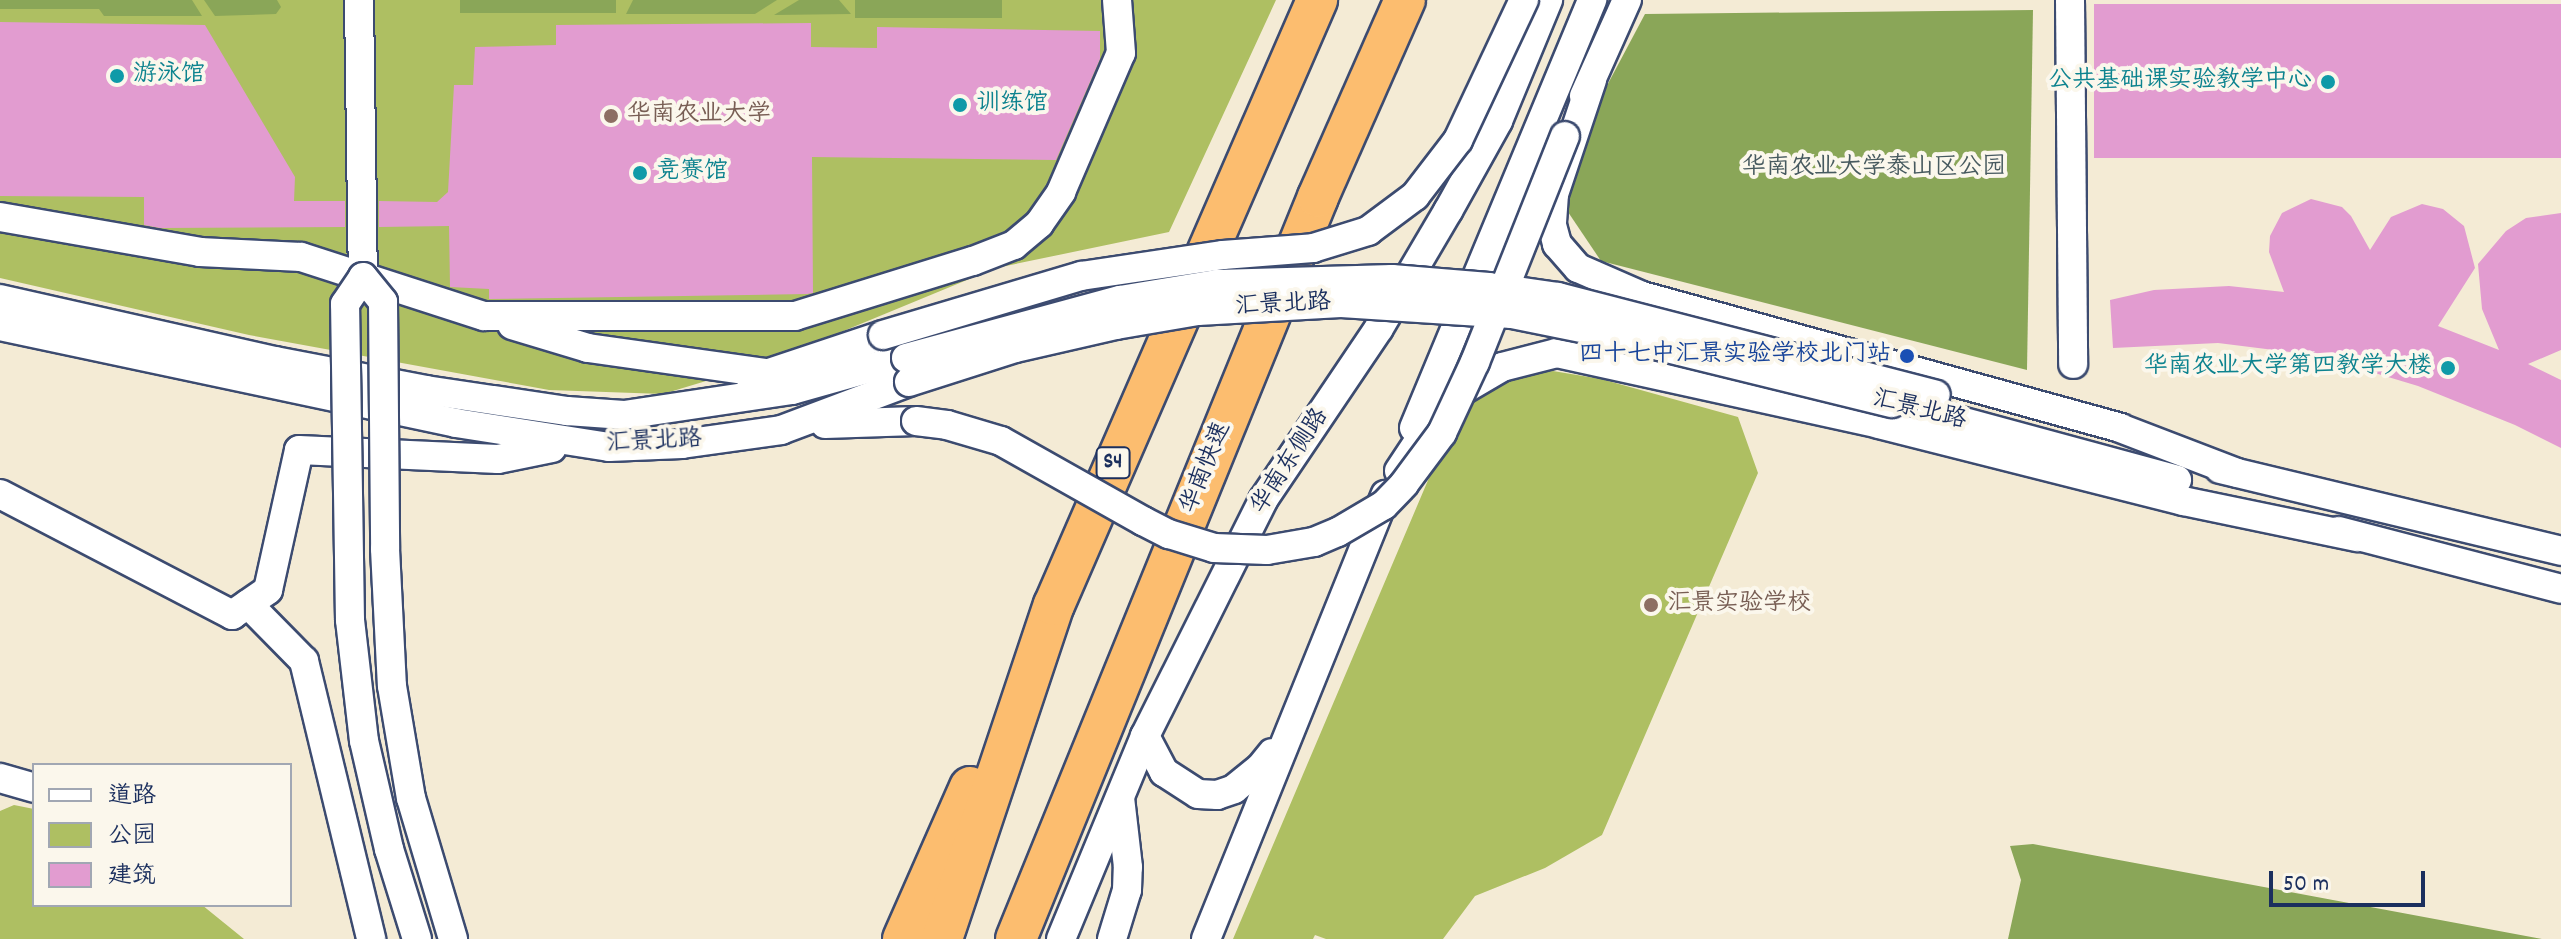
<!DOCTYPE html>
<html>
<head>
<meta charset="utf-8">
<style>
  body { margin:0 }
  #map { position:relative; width:2561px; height:939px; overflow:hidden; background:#f4ebd5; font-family:Dekko,"LXGW WenKai TC",sans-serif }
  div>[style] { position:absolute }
  .green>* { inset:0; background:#aebf62 }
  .forest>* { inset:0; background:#8aa658; transform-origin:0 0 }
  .building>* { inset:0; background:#e29cd0; transform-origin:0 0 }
  .roads { filter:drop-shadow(2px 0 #3c4b70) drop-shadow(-2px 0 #3c4b70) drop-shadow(0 2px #3c4b70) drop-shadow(0 -2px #3c4b70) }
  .minor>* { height:28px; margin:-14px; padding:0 14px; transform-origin:14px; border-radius:14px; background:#fff }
  .highway>* { height:40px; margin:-20px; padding:0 20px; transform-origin:20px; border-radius:20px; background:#fcbd6f }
  .bridges { filter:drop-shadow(2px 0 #3c4b70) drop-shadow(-2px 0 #3c4b70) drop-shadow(0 2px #3c4b70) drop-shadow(0 -2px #3c4b70) }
  .minor-bridge>* { height:28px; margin:-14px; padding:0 14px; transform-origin:14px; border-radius:14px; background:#fff }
  .dots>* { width:22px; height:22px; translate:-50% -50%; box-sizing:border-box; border:4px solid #fbf7ec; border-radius:50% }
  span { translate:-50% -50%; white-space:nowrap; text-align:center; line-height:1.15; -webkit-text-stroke:8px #fbf7ec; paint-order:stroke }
  .shield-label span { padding:2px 6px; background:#fbf7ec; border:2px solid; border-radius:6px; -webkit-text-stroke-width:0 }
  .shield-label { font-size:22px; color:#1b2f5e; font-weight:700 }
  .culture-label { font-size:24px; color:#0d838f }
  .left { translate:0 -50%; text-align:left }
  .right { translate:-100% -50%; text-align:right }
  .education-label { font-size:24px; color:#785e54 }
  .park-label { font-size:24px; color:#475a5f }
  .street-label { font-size:24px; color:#1b2f5e }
  .transit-label { font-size:24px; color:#164399 }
  .legend { position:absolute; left:32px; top:763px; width:260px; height:144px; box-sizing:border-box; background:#fbf7ec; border:2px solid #a1a7b3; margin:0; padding:10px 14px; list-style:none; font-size:24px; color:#1b2f5e }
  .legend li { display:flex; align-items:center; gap:16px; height:40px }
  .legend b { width:40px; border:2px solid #a1a7b3 }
  .scale { position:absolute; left:2269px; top:871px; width:156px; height:36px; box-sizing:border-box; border:4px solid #1b2f5e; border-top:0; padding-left:10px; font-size:24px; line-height:28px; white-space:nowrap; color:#1b2f5e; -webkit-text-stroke:6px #fbf7ec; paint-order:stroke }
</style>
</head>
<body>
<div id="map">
  <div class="green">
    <div style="clip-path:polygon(0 0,1276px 0,1169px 232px,996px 268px,766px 363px,663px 394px,549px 390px,249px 335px,0 278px)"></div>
    <div style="clip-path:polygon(1553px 371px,1601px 379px,1738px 417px,1758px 473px,1602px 835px,1545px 868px,1475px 896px,1443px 939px,1326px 939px,1315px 935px,1313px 939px,1233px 939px,1460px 405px,1515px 375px)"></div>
    <div style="clip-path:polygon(14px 805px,34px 809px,34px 905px,202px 905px,244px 939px,0 939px,0 811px)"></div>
  </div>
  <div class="forest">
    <div style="clip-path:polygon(0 0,192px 0,202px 16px,104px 16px,99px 9px,0 9px)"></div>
    <div style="clip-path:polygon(204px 0,277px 0,281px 7px,276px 14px,215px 16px)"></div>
    <div style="left:460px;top:0;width:156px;height:13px"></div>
    <div style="clip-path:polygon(633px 0,777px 0,755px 14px,626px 14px)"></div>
    <div style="clip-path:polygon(799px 0,839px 0,851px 14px,774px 15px)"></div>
    <div style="left:855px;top:0;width:147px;height:18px"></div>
    <div style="clip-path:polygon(2033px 10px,2027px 370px,1601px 261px,1568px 212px,1569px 157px,1645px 14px)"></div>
    <div style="clip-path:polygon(2033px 844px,2542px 939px,2008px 939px,2021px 880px,2010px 846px)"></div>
  </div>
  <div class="building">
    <div style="left:2561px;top:4px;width:154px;height:467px;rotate:90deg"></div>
    <div style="clip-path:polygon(0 22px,205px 25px,295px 177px,294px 201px,345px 201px,345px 227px,160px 228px,144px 225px,144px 197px,0 196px)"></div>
    <div style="clip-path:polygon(811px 23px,811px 47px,877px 48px,877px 27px,1100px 31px,1100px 59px,1056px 160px,812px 157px,813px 293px,807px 294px,489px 299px,489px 289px,450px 287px,449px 226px,379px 227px,379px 201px,437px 202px,448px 192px,454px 85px,473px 85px,475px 47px,556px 45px,556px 25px)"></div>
    <div style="clip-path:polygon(2311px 199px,2342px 207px,2351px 216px,2370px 250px,2391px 217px,2422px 204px,2443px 209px,2464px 226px,2475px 268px,2438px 326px,2499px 350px,2482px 309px,2478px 264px,2506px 231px,2526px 218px,2561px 213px,2561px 350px,2528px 364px,2561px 380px,2561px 448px,2515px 425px,2418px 386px,2315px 355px,2218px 343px,2113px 348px,2110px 300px,2154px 290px,2229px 286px,2284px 292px,2269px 252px,2270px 236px,2282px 213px)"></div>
  </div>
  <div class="roads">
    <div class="minor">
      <div style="left:359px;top:0;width:277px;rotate:89.2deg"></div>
      <div style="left:2070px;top:0;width:364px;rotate:89.5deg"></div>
      <div style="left:1592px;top:80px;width:120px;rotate:108.4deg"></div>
      <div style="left:1554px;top:194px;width:31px;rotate:94deg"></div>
      <div style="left:1552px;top:225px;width:20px;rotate:75deg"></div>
      <div style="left:1557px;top:244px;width:32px;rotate:49deg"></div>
      <div style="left:1578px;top:268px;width:70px;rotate:23.6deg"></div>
      <div style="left:1642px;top:296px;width:496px;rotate:15.4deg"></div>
      <div style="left:2120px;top:428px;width:125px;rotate:21deg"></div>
      <div style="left:1584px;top:96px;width:105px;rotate:-65.9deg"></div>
      <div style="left:0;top:217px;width:203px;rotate:9.9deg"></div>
      <div style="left:200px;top:252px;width:101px;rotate:2.8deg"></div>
      <div style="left:301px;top:257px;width:192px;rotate:17.9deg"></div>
      <div style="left:484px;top:316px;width:311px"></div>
      <div style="left:795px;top:316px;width:186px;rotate:-17.2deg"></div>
      <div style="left:973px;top:261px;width:44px;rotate:-21.3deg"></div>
      <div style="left:1014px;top:245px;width:33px;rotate:-40deg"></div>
      <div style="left:1039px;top:224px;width:39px;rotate:-55deg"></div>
      <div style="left:1061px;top:192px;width:151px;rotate:-66.7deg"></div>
      <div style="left:1121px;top:53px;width:53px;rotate:-94.3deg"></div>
      <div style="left:0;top:299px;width:282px;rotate:12.7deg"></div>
      <div style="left:275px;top:361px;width:154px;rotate:10.9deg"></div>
      <div style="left:426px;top:390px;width:143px;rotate:8.5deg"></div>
      <div style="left:567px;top:411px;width:57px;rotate:4deg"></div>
      <div style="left:624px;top:415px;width:170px;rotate:-8.5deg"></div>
      <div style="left:792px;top:390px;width:118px;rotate:-15.7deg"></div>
      <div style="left:512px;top:325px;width:79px;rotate:16.8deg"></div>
      <div style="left:588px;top:348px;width:180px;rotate:8deg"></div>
      <div style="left:0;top:326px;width:466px;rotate:12deg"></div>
      <div style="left:456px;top:423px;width:155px;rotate:8.9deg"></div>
      <div style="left:609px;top:447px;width:73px;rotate:-2.4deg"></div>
      <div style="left:682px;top:444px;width:100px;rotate:-8deg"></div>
      <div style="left:781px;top:430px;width:137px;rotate:-20.6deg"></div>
      <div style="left:751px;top:379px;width:139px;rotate:-18.4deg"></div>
      <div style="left:1931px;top:413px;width:255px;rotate:15.2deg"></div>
      <div style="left:825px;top:424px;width:91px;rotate:-1.9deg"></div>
      <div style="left:1414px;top:428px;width:464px;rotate:-67.4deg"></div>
      <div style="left:2220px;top:469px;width:351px;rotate:13.5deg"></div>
      <div style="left:1399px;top:471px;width:74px;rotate:-56.5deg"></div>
      <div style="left:1440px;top:409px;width:30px;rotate:-40deg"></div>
      <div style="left:1463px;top:390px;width:45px;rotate:-30.5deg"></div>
      <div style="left:1502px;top:367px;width:57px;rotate:-14.3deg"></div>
      <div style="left:1557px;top:353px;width:330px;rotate:12.4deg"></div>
      <div style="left:1879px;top:424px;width:314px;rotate:14.2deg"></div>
      <div style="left:2183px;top:501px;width:178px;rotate:11.7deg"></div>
      <div style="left:0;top:494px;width:262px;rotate:27.5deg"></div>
      <div style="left:232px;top:615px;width:44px;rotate:-34.8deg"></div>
      <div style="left:268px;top:590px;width:143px;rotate:-77.5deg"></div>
      <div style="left:299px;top:450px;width:199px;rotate:2.6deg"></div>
      <div style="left:498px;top:459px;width:55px;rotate:-11.5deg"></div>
      <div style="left:2339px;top:531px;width:229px;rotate:14.6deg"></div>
      <div style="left:248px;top:604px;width:80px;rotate:45.5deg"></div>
      <div style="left:304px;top:661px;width:286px;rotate:76.4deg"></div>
      <div style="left:1145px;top:736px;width:41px;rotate:62.2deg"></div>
      <div style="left:1164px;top:772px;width:40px;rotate:32.9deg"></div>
      <div style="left:1198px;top:794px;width:19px;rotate:3deg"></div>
      <div style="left:1217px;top:795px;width:18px;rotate:-19deg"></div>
      <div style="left:1234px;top:789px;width:33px;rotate:-39deg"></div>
      <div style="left:1260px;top:768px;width:19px;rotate:-51deg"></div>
      <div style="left:0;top:778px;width:35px;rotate:16deg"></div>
      <div style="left:1061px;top:939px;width:220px;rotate:-67.5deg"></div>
      <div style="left:1145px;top:736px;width:264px;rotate:-63.4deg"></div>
      <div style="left:1263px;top:500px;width:207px;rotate:-56deg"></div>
      <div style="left:1379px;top:328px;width:136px;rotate:-59.5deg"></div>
      <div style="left:1448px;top:211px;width:103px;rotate:-60.9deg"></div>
      <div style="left:1498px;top:121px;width:131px;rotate:-67.5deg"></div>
      <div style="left:1112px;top:939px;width:51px;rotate:-73deg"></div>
      <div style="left:1127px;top:890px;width:23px;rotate:-88deg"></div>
      <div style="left:1128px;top:867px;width:69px;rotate:-96.6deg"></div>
      <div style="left:1206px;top:939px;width:479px;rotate:-68deg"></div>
    </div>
    <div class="highway">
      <div style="left:903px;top:939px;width:166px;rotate:-66.2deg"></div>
      <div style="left:942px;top:939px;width:352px;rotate:-71.5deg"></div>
      <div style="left:1054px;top:605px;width:660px;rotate:-66.5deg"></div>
      <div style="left:1016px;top:939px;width:801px;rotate:-67.85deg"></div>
      <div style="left:1318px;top:197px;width:215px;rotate:-66.2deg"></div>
    </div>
  </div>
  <div class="bridges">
    <div class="minor-bridge">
      <div style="left:883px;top:335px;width:207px;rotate:-16.6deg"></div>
      <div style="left:1081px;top:276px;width:144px;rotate:-8.4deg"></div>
      <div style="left:1223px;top:255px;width:90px;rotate:-4.4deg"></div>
      <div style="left:1313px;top:248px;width:58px;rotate:-17.2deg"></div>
      <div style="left:1368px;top:231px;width:59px;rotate:-36.7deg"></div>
      <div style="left:1415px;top:196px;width:71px;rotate:-52.5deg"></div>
      <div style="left:1458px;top:140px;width:155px;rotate:-64.8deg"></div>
      <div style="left:906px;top:358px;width:222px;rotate:-15.2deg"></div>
      <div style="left:1120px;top:300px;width:98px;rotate:-9.4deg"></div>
      <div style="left:1217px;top:284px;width:175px;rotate:-1.6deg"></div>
      <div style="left:1392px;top:279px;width:97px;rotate:4.7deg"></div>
      <div style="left:1489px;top:287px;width:70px;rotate:8.2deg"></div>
      <div style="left:1558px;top:297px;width:390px;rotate:14.5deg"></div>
      <div style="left:909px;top:382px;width:111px;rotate:-17.8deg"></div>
      <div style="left:1015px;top:348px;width:104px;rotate:-12.8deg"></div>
      <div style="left:1116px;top:325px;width:83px;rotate:-9.7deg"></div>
      <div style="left:1198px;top:311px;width:143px;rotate:-3.2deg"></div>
      <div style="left:1341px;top:303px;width:171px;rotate:3.7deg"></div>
      <div style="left:1512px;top:314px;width:96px;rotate:11.4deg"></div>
      <div style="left:1606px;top:333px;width:294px;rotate:13.8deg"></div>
      <div style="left:916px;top:421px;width:31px;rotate:7deg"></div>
      <div style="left:947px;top:425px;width:56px;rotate:16.5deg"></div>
      <div style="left:1001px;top:441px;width:163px;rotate:29.4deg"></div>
      <div style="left:1143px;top:521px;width:29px;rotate:27deg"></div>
      <div style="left:1169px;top:534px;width:47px;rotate:17.3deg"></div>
      <div style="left:1214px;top:548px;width:53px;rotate:2.2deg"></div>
      <div style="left:1267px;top:550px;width:48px;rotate:-9.7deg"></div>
      <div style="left:1314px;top:542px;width:26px;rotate:-23deg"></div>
      <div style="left:1338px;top:532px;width:53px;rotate:-30.4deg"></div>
      <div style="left:1384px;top:505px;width:29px;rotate:-46deg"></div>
      <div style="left:1404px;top:484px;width:64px;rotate:-53.3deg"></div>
      <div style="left:1442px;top:433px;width:78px;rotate:-65.1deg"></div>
      <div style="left:1475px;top:362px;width:243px;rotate:-68.3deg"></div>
      <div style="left:417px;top:939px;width:94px;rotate:-107.3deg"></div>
      <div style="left:389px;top:849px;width:111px;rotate:-103deg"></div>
      <div style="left:364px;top:741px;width:122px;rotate:-96.6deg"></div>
      <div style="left:350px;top:620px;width:316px;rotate:-90.9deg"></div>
      <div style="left:345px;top:304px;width:32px;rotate:-56deg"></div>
      <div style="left:363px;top:277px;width:32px;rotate:51deg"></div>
      <div style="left:383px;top:302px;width:247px;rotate:89.5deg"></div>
      <div style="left:385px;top:549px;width:137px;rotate:87.1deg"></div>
      <div style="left:392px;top:686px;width:114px;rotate:80.4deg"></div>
      <div style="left:411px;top:798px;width:147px;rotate:73.4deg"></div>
    </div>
  </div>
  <div class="dots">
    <div style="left:117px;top:76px;background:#0f9aa8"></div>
    <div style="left:2328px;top:82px;background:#0f9aa8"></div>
    <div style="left:960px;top:105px;background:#0f9aa8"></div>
    <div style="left:611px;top:116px;background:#8d6e63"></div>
    <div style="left:640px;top:173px;background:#0f9aa8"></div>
    <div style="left:1907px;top:356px;background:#1a4fb4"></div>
    <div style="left:2448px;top:368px;background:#0f9aa8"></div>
    <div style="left:1651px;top:605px;background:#8d6e63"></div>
  </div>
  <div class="shield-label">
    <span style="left:1113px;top:463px">S4</span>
  </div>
  <div class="culture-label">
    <span class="left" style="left:133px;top:76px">游泳馆</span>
    <span class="right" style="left:2312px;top:82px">公共基础课实验教学中心</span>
    <span class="left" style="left:976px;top:105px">训练馆</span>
    <span class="left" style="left:656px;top:173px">竞赛馆</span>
    <span class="right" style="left:2432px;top:368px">华南农业大学第四教学大楼</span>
  </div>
  <div class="education-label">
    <span class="left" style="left:627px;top:116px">华南农业大学</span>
    <span class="left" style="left:1667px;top:605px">汇景实验学校</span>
  </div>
  <div class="park-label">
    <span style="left:1874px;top:169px">华南农业大学泰山区公园</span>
  </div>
  <div class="street-label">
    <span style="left:1283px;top:306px;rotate:-3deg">汇景北路</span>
    <span style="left:1919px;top:411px;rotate:14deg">汇景北路</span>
    <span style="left:654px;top:443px;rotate:-3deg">汇景北路</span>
    <span style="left:1291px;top:462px;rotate:-57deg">华南东侧路</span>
    <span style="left:1207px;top:468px;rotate:-68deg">华南快速</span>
  </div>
  <div class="transit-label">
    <span class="right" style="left:1891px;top:356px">四十七中汇景实验学校北门站</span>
  </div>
  <ul class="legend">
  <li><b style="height:10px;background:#fff"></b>道路</li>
  <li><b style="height:22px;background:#aebf62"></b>公园</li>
  <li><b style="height:22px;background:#e29cd0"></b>建筑</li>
  </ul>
  <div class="scale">50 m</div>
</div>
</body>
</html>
